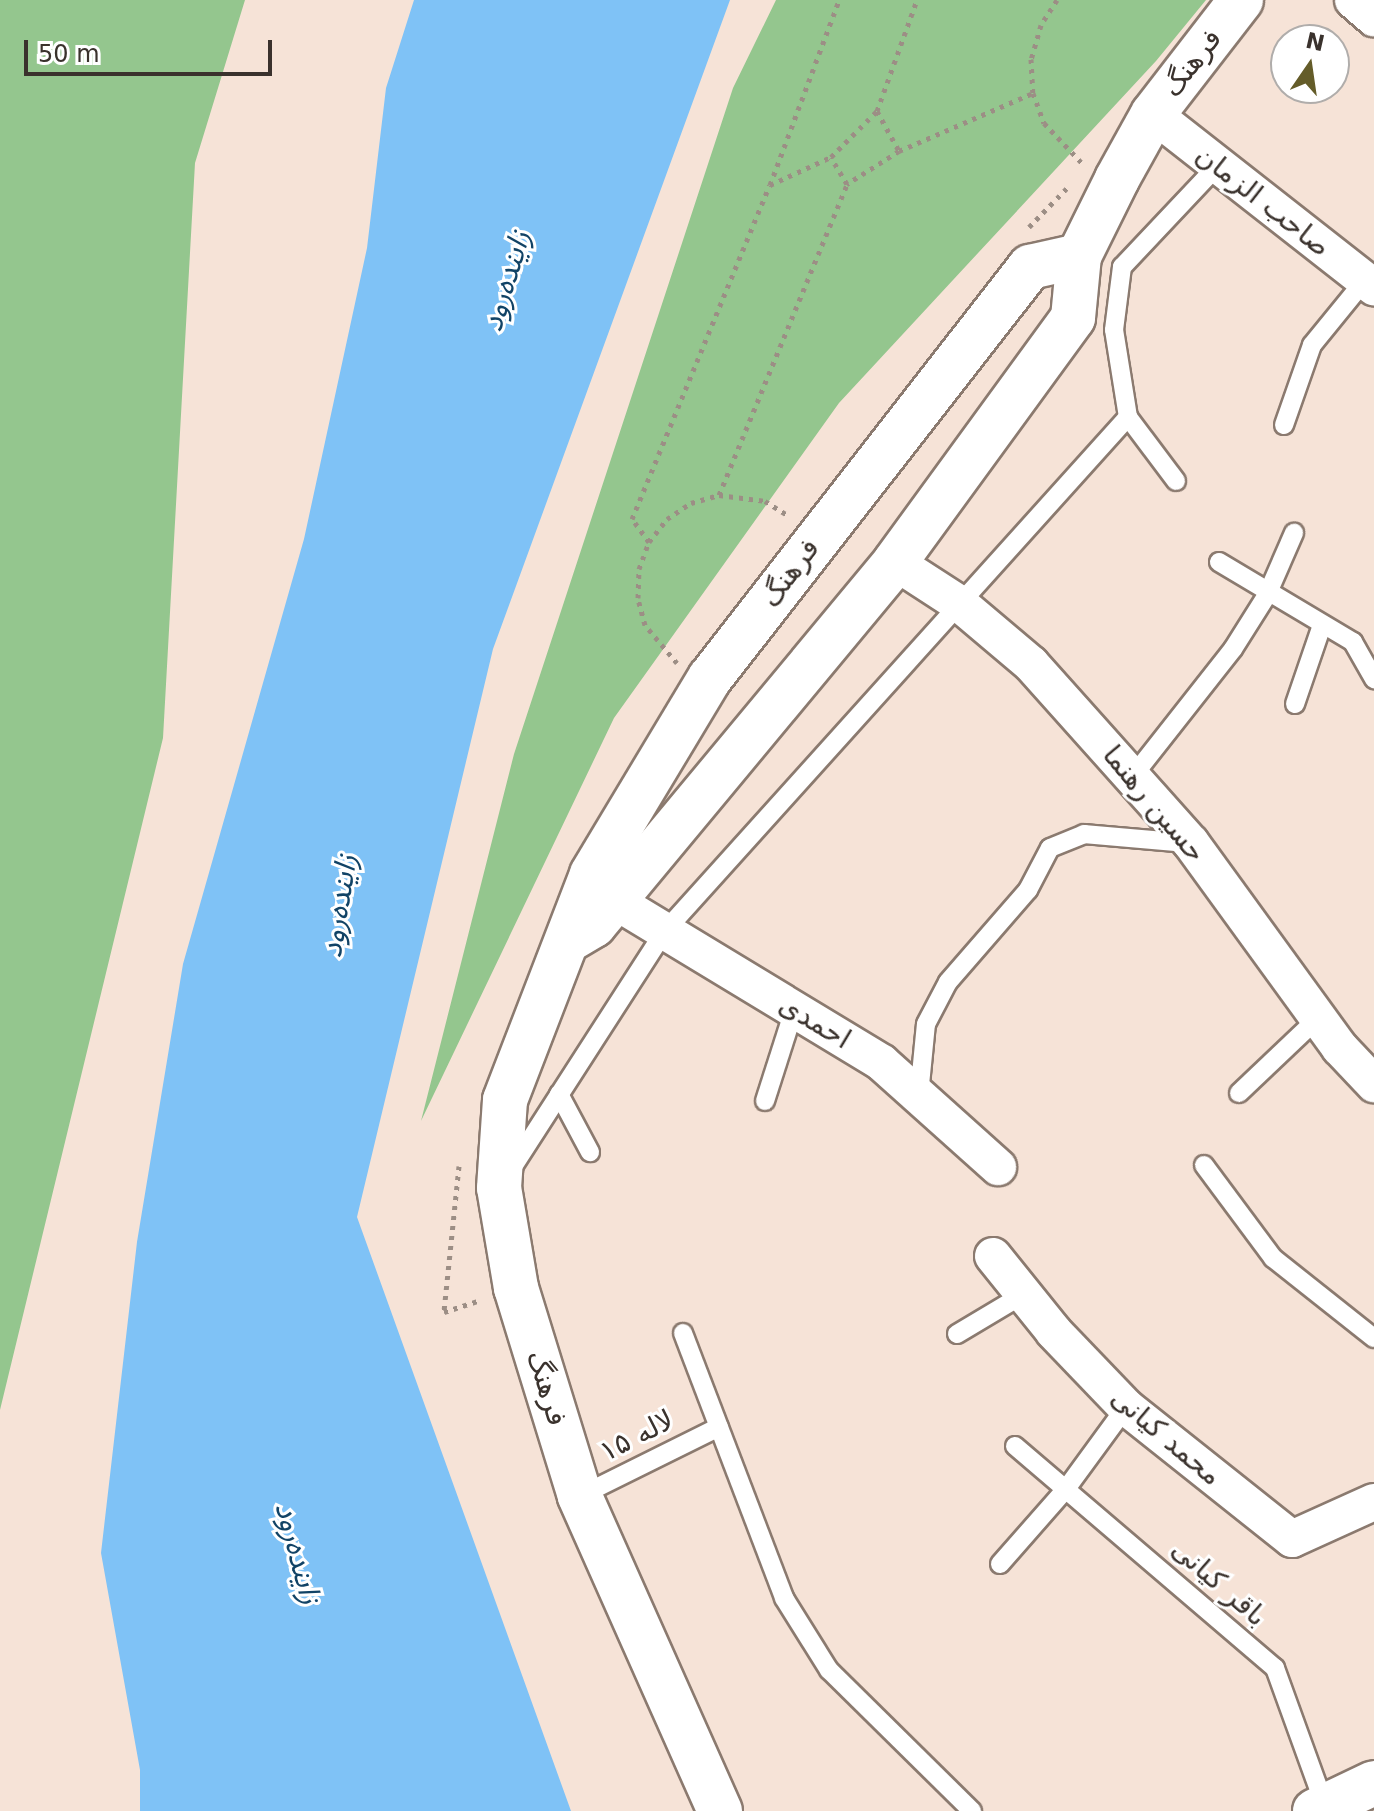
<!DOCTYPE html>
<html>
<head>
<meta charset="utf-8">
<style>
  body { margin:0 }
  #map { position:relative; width:1374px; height:1811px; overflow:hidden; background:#f6e3d7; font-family:"DejaVu Sans","Noto Sans Arabic",sans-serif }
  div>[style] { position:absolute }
  .green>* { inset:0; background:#94c68e }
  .water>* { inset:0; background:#7fc2f6 }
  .path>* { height:5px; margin-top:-2.5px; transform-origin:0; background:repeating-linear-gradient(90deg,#9c8e85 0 4px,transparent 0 10px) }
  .roads { filter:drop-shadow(2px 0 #8b7a6f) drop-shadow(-2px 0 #8b7a6f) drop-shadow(0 2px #8b7a6f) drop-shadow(0 -2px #8b7a6f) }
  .lane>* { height:18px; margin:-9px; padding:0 9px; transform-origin:9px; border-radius:9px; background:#fff }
  .street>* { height:36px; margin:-18px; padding:0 18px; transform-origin:18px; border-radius:18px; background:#fff }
  .secondary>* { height:44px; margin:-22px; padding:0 22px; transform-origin:22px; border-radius:22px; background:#fff }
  span { translate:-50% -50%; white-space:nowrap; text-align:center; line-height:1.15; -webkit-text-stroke:6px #fff; paint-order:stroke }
  .street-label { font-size:28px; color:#3a322d }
  .water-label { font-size:30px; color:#114366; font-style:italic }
  .north { position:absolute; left:1270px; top:24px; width:80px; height:80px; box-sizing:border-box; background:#fff; border:2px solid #b0adab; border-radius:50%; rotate:13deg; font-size:22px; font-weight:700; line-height:32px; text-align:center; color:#3a322d }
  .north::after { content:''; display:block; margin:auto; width:28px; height:36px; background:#645c29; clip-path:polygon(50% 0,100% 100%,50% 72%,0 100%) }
  .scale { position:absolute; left:24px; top:40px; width:248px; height:36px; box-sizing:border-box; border:4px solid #3a322d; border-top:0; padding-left:10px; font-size:24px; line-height:28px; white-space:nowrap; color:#3a322d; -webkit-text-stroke:6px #fff; paint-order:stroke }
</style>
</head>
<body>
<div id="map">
  <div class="green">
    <div style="clip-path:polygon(0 0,245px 0,195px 163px,163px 738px,0 1410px)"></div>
    <div style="clip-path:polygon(776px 0,1206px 0,1156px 61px,839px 403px,614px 718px,421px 1121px,514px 754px,733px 88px)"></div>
  </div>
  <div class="water">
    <div style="clip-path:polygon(414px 0,730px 0,493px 649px,357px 1217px,571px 1811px,140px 1811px,140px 1770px,101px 1553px,137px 1242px,183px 964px,304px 539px,367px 248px,386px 88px)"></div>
  </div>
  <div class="path">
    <div style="left:1057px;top:0;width:30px;rotate:123deg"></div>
    <div style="left:1041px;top:25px;width:35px;rotate:106deg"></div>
    <div style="left:1031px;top:59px;width:34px;rotate:87deg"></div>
    <div style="left:1033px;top:93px;width:32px;rotate:70deg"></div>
    <div style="left:1044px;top:123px;width:55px;rotate:46.5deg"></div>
    <div style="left:877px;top:111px;width:46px;rotate:61.2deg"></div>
    <div style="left:899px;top:151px;width:62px;rotate:147.6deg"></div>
    <div style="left:847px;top:184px;width:31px;rotate:-121deg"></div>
    <div style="left:831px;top:157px;width:65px;rotate:-45deg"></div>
    <div style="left:877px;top:111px;width:118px;rotate:-70.2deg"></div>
    <div style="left:899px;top:151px;width:146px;rotate:-23.4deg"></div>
    <div style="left:770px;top:185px;width:67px;rotate:-24.7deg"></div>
    <div style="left:1029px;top:227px;width:54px;rotate:-45.7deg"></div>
    <div style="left:719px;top:495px;width:336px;rotate:-67.6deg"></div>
    <div style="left:649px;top:542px;width:29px;rotate:-126deg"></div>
    <div style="left:632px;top:519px;width:361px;rotate:-67.6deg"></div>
    <div style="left:770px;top:185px;width:197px;rotate:-69.5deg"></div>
    <div style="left:677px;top:663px;width:50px;rotate:-130.1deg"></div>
    <div style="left:645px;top:625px;width:28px;rotate:-105deg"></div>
    <div style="left:638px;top:598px;width:29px;rotate:-88deg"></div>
    <div style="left:639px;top:569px;width:29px;rotate:-70deg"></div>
    <div style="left:649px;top:542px;width:29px;rotate:-52deg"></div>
    <div style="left:667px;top:519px;width:29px;rotate:-34deg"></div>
    <div style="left:691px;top:503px;width:29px;rotate:-16deg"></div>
    <div style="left:719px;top:495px;width:46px;rotate:7.4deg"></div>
    <div style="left:765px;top:501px;width:28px;rotate:32deg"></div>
    <div style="left:459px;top:1166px;width:147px;rotate:95.9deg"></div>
    <div style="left:444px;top:1312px;width:39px;rotate:-18deg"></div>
  </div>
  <div class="roads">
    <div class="lane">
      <div style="left:1128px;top:417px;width:80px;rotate:53.1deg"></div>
      <div style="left:1284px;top:425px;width:85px;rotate:-70.7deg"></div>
      <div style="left:1312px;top:345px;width:84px;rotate:-50.8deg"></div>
      <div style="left:1219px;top:562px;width:156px;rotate:30.8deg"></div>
      <div style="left:1353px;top:642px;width:43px;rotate:60.4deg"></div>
      <div style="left:1295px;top:704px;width:83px;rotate:-71.1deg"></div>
      <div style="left:1133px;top:776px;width:162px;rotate:-51.8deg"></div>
      <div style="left:1233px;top:649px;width:64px;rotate:-57.8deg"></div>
      <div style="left:1267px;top:595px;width:68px;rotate:-66.5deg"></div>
      <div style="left:1239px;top:1093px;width:109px;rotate:-43.5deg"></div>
      <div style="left:559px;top:1094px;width:66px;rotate:61.9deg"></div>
      <div style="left:919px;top:1095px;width:71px;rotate:-84.4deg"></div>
      <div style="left:926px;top:1024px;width:47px;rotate:-62.4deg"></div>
      <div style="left:948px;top:982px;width:122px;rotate:-49deg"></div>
      <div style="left:1028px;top:890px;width:47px;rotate:-62.4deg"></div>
      <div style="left:1050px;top:848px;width:37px;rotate:-22deg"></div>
      <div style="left:1084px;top:834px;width:103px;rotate:5deg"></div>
      <div style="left:765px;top:1101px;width:96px;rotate:-72.3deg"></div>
      <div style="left:1204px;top:1165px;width:116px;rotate:53.4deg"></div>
      <div style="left:1273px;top:1258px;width:129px;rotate:38.4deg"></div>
      <div style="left:512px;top:1168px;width:282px;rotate:-57.2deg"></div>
      <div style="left:665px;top:931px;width:692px;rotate:-47.99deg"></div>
      <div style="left:1128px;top:417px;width:88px;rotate:-99.1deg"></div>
      <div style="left:1114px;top:330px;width:64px;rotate:-82.8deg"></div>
      <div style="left:1122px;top:267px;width:140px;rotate:-46.7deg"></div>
      <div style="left:683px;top:1333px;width:284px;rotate:69.1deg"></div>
      <div style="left:784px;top:1598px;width:85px;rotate:58deg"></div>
      <div style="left:829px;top:1670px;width:201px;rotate:44.6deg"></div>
      <div style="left:957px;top:1334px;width:78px;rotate:-30.8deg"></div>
      <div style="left:1015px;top:1446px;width:342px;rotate:40.5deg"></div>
      <div style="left:1275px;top:1668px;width:147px;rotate:70.1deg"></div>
      <div style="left:580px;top:1496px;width:155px;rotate:-26.4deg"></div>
      <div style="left:1000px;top:1564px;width:100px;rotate:-48.7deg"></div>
      <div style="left:1066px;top:1489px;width:102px;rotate:-53.8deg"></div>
    </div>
    <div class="street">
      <div style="left:1353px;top:0;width:28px;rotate:41deg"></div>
      <div style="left:1153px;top:114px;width:281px;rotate:38.1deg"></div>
      <div style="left:895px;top:562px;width:77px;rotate:32.9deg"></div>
      <div style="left:960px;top:604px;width:93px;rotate:40.2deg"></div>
      <div style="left:1031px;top:664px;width:240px;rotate:48.2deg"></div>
      <div style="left:1191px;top:843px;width:253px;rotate:54deg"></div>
      <div style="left:1340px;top:1048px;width:50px;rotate:46.6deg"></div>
      <div style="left:615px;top:901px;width:312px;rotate:31.2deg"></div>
      <div style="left:882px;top:1063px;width:156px;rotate:41.9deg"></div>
      <div style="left:993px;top:1256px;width:97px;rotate:51.2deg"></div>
      <div style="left:1054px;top:1332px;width:104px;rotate:46.2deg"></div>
      <div style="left:1126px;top:1407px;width:212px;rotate:38.5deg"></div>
      <div style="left:1292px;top:1539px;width:90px;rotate:-24.3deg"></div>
    </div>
    <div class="secondary">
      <div style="left:569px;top:940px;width:29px;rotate:-31deg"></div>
      <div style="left:594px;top:925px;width:472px;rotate:-50.3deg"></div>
      <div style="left:895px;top:562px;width:302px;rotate:-53.9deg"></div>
      <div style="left:1073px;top:318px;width:62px;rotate:-84.5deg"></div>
      <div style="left:1079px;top:256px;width:86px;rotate:-63.7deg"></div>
      <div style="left:1117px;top:179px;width:74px;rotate:-61deg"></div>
      <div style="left:1153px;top:114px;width:144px;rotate:-52.3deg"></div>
      <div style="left:720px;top:1811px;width:345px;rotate:-114deg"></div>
      <div style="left:580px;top:1496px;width:218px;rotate:-107.1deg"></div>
      <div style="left:516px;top:1288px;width:101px;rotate:-99.6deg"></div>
      <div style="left:499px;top:1188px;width:88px;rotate:-86.1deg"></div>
      <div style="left:505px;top:1100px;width:242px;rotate:-68.9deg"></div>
      <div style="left:592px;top:874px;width:229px;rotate:-59deg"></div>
      <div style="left:710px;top:678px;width:521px;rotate:-52.1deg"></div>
      <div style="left:1030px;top:267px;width:50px;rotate:-12.7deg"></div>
      <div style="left:1315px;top:1811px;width:65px;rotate:-25.4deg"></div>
    </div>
  </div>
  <div class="street-label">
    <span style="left:1192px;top:63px;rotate:-52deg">فرهنگ</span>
    <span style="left:1263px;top:201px;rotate:38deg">صاحب الزمان</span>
    <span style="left:790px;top:573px;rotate:-53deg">فرهنگ</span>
    <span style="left:1154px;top:804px;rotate:50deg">حسین رهنما</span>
    <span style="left:815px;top:1022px;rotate:31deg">احمدی</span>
    <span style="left:547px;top:1388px;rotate:73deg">فرهنگ</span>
    <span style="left:637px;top:1436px;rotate:-27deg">لاله ۱۵</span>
    <span style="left:1166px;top:1437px;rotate:40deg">محمد کیانی</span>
    <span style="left:1219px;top:1583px;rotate:41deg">باقر کیانی</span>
  </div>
  <div class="water-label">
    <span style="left:506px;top:281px;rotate:-73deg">زاینده‌رود</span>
    <span style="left:339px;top:906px;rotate:-81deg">زاینده‌رود</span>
    <span style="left:298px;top:1553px;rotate:75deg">زاینده‌رود</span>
  </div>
  <div class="north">N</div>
  <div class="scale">50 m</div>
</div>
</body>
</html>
